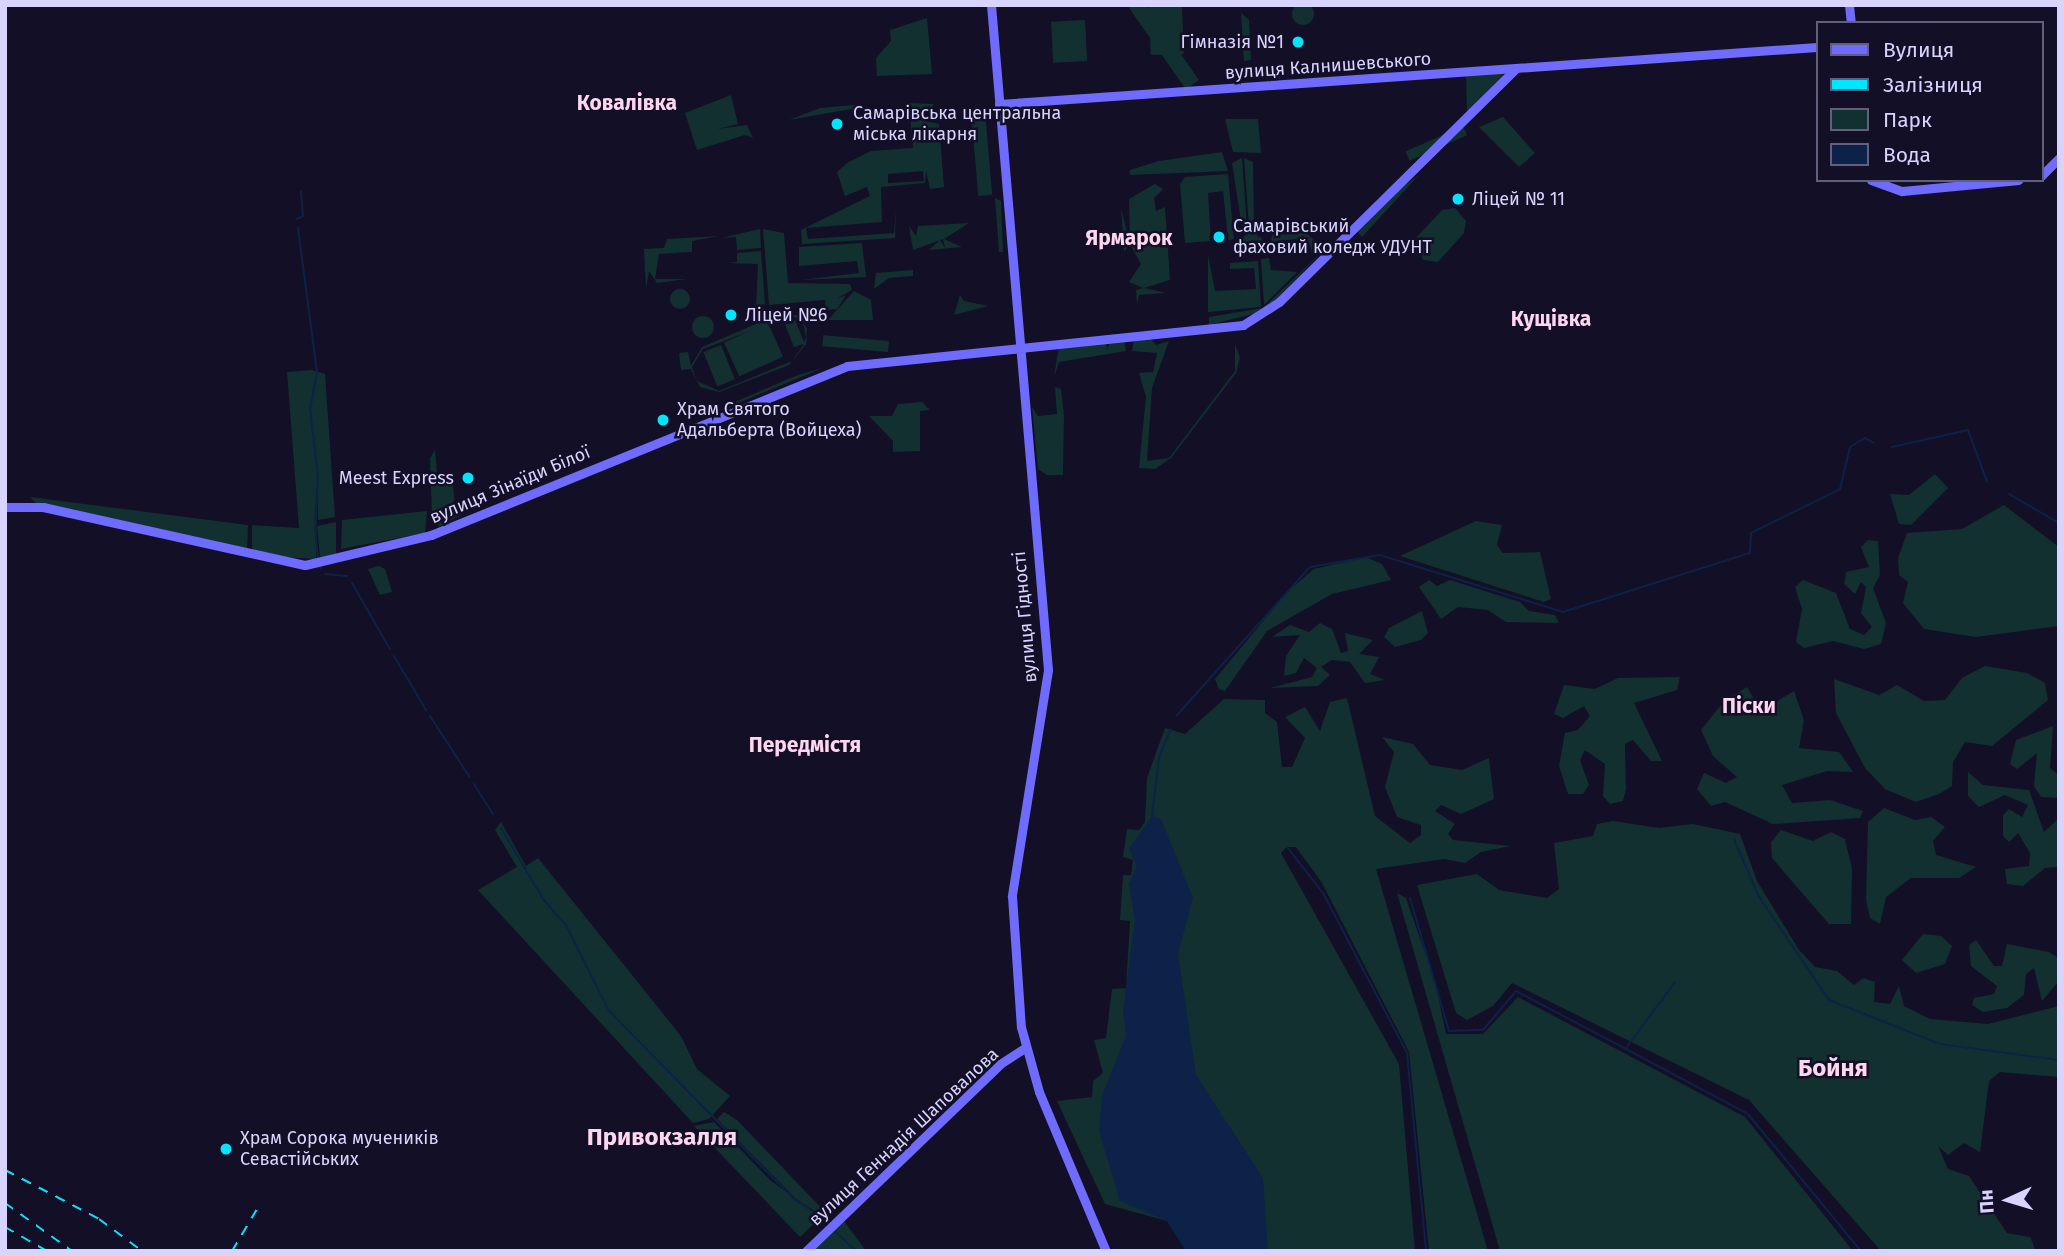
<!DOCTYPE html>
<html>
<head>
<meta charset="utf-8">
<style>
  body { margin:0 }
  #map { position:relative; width:2064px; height:1256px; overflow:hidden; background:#130f26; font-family:"Fira Sans",sans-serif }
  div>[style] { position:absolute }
  .green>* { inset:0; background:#12302f; transform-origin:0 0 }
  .round { border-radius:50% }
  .water>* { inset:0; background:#0c2248 }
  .stream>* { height:2px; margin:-1px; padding:0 1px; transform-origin:1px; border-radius:1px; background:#0c2248 }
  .secondary>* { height:9px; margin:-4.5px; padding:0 4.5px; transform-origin:4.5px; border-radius:4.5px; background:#6f6bff }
  .rail>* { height:2px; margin-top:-1px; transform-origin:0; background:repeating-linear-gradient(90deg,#00e5ff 0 10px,transparent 0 19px) }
  .dots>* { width:19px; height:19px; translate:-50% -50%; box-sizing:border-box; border:4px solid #130f26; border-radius:50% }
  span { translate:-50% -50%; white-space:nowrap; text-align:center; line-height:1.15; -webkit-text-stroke:5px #130f26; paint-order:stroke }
  .poi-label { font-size:18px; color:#d9d4ff }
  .right { translate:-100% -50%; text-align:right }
  .left { translate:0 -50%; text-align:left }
  .street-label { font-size:18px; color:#d9d4ff }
  .quarter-label { font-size:21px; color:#ffd6f0; font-weight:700 }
  .district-label { font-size:24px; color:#ffd6f0; font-weight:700 }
  .frame { position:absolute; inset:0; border:7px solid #d9d4ff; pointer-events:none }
  .legend { position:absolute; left:1816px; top:21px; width:228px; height:161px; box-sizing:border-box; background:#130f26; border:2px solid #625e7d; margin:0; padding:9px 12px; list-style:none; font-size:21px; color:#d9d4ff }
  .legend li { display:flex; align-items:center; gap:14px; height:35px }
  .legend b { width:35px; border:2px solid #625e7d }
  .north { position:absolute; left:1973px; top:1165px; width:70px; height:70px; -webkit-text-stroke:5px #130f26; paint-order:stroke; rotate:266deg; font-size:19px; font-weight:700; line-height:28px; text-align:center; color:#d9d4ff }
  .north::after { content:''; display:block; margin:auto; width:24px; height:32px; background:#d9d4ff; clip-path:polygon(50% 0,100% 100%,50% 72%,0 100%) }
</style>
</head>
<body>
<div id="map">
  <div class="green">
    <div class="round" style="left:1292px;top:3px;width:22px;height:22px"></div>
    <div style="left:1182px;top:5px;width:49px;height:33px;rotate:88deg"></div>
    <div style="clip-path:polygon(1241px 13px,1249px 20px,1251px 60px,1244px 61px)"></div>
    <div style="clip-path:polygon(927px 18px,932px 74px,877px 76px,876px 58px,891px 41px,890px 30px)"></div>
    <div style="left:1085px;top:20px;width:41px;height:34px;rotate:87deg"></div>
    <div style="clip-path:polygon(1466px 75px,1501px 73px,1503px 75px,1467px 112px)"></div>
    <div style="left:1199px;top:80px;width:16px;height:151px;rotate:145deg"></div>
    <div style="clip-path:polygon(731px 95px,738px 124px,717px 129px,747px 125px,753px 138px,745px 135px,697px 150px,685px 113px)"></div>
    <div style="clip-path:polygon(evenodd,909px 103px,933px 104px,934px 112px,919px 113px,920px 120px,939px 124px,944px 187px,930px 189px,926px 171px,925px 183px,881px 187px,882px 222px,806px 228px,808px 239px,894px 233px,896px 209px,895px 238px,802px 244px,801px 230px,870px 196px,867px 187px,845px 196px,837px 172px,847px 163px,871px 151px,913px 148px,909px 103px,923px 171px,924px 181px,888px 183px,888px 174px,923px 171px)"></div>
    <div style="clip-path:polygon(855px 105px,855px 115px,851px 109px,789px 120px,820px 108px)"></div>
    <div style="left:985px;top:112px;width:83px;height:14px;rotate:85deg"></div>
    <div style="clip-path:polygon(1503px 117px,1535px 153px,1519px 167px,1479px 127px)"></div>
    <div style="clip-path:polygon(1225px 119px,1258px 119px,1261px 153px,1233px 152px)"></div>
    <div style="left:1463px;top:126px;width:10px;height:63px;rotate:66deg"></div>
    <div style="clip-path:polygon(1222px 152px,1228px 171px,1130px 175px,1130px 170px,1159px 161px)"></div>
    <div style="clip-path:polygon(1242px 158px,1247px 227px,1242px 228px,1232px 163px)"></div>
    <div style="clip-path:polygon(1244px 158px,1253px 162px,1254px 227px,1249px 227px)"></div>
    <div style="clip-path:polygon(1228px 174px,1234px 239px,1228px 240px,1223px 191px,1208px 193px,1211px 241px,1185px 243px,1180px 184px,1185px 177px)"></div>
    <div style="clip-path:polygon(1419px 175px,1362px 237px,1356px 230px,1393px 194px)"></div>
    <div style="clip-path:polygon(1155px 184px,1163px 189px,1154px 198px,1156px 211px,1165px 207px,1170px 280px,1144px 288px,1166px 293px,1139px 295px,1137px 305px,1136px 290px,1143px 288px,1129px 282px,1141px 264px,1130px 244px,1124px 252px,1121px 208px,1130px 244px,1129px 199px)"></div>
    <div style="clip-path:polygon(995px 198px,1001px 201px,1003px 252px,999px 252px)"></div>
    <div style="clip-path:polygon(1455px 208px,1466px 221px,1464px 233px,1438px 262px,1423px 260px,1415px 239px,1442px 210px)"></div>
    <div style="clip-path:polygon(969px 223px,944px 239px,962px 247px,929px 250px,940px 240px,945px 248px,943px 239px,913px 250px,909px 226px,916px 236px,918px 226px)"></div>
    <div style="clip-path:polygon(760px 229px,761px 248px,737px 250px,736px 237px,721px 238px)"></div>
    <div style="clip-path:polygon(763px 229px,784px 233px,788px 283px,850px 284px,852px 290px,836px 299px,846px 295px,837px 309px,826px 310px,825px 300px,769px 305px)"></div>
    <div style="clip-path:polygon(1306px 233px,1321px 247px,1313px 256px,1308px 238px,1276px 241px,1270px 248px,1272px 235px)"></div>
    <div class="round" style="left:1241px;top:233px;width:22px;height:22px"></div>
    <div style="clip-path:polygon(719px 236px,692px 241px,692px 252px,659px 254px,655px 279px,687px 279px,657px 283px,649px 271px,646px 289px,644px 249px,664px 248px,667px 239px)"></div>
    <div style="clip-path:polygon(862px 243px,866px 277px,800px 280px,859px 273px,857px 261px,799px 266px,799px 247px)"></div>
    <div style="clip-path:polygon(1325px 249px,1265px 311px,1209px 325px,1209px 317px,1263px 308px)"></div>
    <div style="clip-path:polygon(761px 251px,765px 304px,756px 306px,758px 264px,727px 263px,737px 262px,737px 253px)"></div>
    <div style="clip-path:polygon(1208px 255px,1215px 291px,1256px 289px,1254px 268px,1230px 269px,1230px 263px,1258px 261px,1261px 307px,1208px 312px)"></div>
    <div style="clip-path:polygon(1269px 258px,1271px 270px,1297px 272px,1264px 305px,1261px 259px)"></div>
    <div style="clip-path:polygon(913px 270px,913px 276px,889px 278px,874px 289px,876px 273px)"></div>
    <div class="round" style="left:670px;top:289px;width:20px;height:20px"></div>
    <div style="clip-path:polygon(854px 291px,871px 300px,873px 320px,828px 320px)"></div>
    <div style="clip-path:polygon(960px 295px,964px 301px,988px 306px,954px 315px)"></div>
    <div style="clip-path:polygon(evenodd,777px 315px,797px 315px,807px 328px,806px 344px,789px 365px,719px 392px,700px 387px,691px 369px,681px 370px,679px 353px,688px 352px,691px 366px,702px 347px,777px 315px,792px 315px,803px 323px,806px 337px,804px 342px,795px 320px,785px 325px,794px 347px,804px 344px,792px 361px,719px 391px,697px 381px,692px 367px,703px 349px,792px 315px)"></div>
    <div class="round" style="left:692px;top:316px;width:22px;height:22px"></div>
    <div style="left:768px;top:323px;width:37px;height:48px;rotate:66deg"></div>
    <div style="clip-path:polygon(1150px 338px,1156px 345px,1169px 341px,1152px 388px,1147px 461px,1169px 458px,1235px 371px,1235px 344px,1240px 358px,1236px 373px,1171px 458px,1155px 469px,1139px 468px,1146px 397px,1139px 373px,1153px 372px,1157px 353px,1132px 351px,1134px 340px)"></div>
    <div style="clip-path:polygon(1112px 339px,1124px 341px,1126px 351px,1059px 362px,1054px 377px,1059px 346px,1106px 340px,1107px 349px)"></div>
    <div style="left:889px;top:341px;width:11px;height:66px;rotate:95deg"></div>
    <div style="left:721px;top:345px;width:37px;height:19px;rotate:68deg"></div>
    <div style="clip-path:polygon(823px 368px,724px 409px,723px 407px,798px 375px)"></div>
    <div style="clip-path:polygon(312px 370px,325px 374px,335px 517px,318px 520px,317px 483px,316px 559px,252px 555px,252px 525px,299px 528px,287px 372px)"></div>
    <div style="clip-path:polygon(1055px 387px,1061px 389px,1064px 415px,1063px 475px,1047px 475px,1038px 469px,1032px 407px,1038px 416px,1057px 414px)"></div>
    <div style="clip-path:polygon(922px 402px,930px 410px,920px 411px,920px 451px,893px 452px,893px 441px,869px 416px,892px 416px,898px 404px)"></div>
    <div style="clip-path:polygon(435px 450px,438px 485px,453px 484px,455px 507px,463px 514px,439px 527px,432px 515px,430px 458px)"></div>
    <div style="clip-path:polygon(1935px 474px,1948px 488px,1911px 525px,1899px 524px,1890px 494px,1909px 495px)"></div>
    <div style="clip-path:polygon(30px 497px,248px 525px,247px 553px,36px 503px)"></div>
    <div style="clip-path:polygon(2004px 505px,2059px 547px,2059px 626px,1976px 637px,1924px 629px,1903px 603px,1908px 582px,1899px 575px,1898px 558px,1907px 533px,1962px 529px)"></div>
    <div style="clip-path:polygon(427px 511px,425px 533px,341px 549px,342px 520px)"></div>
    <div style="clip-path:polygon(1476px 521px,1502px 525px,1497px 545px,1503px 553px,1540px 552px,1551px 599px,1544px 602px,1400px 556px)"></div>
    <div style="clip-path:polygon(336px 522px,336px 554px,320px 558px,317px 526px)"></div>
    <div style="clip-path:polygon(1868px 540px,1878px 541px,1880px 575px,1873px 588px,1886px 623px,1881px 644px,1864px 649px,1833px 641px,1804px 648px,1796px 642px,1802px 609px,1795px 587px,1803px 580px,1836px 593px,1850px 629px,1864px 635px,1872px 627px,1861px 613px,1866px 587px,1861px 582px,1855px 594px,1844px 584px,1846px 572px,1869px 567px,1861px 547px)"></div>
    <div style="clip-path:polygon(1366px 557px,1382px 564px,1391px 580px,1332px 594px,1267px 631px,1225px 691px,1219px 689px,1215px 679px,1287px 592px,1314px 569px)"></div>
    <div style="clip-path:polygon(379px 566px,385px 569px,392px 592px,380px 595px,368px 569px)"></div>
    <div style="clip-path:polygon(1429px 580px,1437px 586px,1450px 580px,1520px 602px,1529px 611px,1555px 615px,1559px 623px,1506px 622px,1488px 610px,1458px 607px,1441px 619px,1419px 587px)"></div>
    <div style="clip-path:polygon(1422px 611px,1428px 633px,1421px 640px,1395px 647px,1384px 637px,1389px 628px)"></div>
    <div style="clip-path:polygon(1320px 623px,1332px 629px,1341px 653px,1348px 651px,1345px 633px,1373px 640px,1359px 654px,1379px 657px,1370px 674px,1385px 680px,1365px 683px,1350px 662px,1332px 660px,1321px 667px,1330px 675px,1318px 686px,1270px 688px,1312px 677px,1317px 668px,1304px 658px,1296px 673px,1284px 676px,1286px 656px,1300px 635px,1272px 637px,1290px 625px,1309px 632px)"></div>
    <div style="clip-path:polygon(1985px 666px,2027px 673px,2045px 683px,2048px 700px,1992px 746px,1965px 742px,1953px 762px,1952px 786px,1939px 794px,1916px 802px,1885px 789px,1865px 768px,1836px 713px,1834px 679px,1879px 695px,1897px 685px,1924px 701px,1945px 700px,1962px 678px)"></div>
    <div style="clip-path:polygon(1680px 677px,1677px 690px,1634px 703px,1662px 761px,1651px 761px,1633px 740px,1625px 744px,1626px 789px,1623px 801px,1610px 804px,1603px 796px,1605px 764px,1585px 750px,1580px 760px,1589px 785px,1583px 794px,1568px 794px,1559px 766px,1565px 733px,1578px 730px,1590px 716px,1584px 706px,1563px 718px,1554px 714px,1564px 685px,1595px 689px,1618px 678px)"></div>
    <div style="clip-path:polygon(1747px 687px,1755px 701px,1769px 706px,1794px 691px,1804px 720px,1799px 748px,1839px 752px,1853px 772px,1827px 771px,1782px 785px,1792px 803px,1830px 800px,1863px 811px,1860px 818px,1773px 824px,1725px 802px,1711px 806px,1697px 789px,1704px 773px,1726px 783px,1737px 777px,1713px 756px,1701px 730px,1724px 701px)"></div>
    <div style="clip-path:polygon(1347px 698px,1375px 816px,1410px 843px,1421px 835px,1421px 825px,1397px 817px,1385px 787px,1394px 752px,1382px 737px,1413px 744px,1430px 765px,1462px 770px,1489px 758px,1494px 799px,1461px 814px,1441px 805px,1435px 811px,1455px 824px,1448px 834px,1453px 840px,1511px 846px,1481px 852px,1465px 863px,1444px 859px,1376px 869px,1488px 1251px,1429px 1251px,1409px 1052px,1322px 883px,1296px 847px,1287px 847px,1281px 853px,1399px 1064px,1415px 1251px,1186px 1251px,1167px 1221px,1105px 1204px,1057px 1101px,1092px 1097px,1093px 1081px,1103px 1073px,1094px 1040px,1106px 1038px,1112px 989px,1126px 988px,1130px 921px,1120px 920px,1123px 875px,1131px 875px,1133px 860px,1123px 857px,1127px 829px,1139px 830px,1145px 822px,1147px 778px,1165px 728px,1185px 734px,1224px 699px,1265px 700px,1265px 713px,1277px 722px,1282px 767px,1292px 767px,1305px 738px,1285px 717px,1305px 707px,1320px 731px,1330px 702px)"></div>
    <div style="clip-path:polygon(2053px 726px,2050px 768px,2059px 775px,2059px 798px,2041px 797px,2034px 786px,2037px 753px,2017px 769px,2010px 764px,2016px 740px)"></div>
    <div style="clip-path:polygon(1968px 772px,1983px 785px,2029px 790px,2044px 832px,2059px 818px,2059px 867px,2045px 868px,2023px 886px,2007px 884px,2005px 869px,2029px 866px,2030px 853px,2018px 833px,2009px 842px,2003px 836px,2003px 815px,2009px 809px,2022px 817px,2028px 805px,2005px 795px,1979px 807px,1968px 796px)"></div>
    <div style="clip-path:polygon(1884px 808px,1915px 820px,1931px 817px,1945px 827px,1933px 841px,1936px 855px,1976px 867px,1959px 878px,1911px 878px,1886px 897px,1880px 924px,1870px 918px,1866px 900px,1868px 822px)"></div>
    <div style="clip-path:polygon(1613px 821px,1659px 828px,1693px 824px,1740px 834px,1757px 881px,1799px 950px,1815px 967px,1837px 971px,1854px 985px,1863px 978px,1875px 982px,1874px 1002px,1890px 1004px,1899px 986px,1904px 1006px,1930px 1019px,1988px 1024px,2059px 1006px,2059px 1077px,2000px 1072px,1989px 1081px,1980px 1152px,1964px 1143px,1948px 1155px,1938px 1146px,1948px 1169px,1969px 1176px,2007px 1233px,2030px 1237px,2036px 1251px,1881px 1251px,1749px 1100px,1512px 983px,1493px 1006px,1467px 1020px,1456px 1013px,1417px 885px,1477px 874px,1499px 890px,1547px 898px,1559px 889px,1554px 843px,1593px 836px,1597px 824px)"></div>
    <div style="clip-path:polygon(501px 822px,526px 866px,538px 858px,681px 1036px,697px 1069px,730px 1096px,709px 1119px,693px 1123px,478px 890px,517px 867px,495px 830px)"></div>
    <div style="clip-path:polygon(1781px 830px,1813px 841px,1831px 832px,1845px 839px,1852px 869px,1851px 924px,1829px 924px,1772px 858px,1771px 842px)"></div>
    <div style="clip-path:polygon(1397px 893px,1406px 898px,1435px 981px,1446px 1034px,1483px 1034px,1518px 997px,1745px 1117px,1853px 1251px,1500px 1251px)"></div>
    <div style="clip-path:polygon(1923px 934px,1941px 936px,1952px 946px,1945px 964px,1916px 973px,1902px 960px)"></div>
    <div style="clip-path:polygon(1976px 940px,1994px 966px,2002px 966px,2007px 944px,2049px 952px,2057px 957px,2059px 981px,2042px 1001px,2034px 968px,2026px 974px,2024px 995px,2007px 1008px,1983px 1012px,1972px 1005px,1974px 998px,1994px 994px,1997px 986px,1971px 966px,1969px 945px)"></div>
    <div style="clip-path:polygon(724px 1112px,737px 1120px,826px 1213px,822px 1216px,795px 1198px,717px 1119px)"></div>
    <div style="clip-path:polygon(714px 1122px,770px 1180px,821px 1217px,800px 1237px,694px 1126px)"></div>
    <div style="clip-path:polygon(844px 1221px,866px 1251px,813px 1251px)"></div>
  </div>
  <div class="water">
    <div style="clip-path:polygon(1152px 816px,1161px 819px,1193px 898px,1178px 954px,1196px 1075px,1263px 1178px,1268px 1251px,1186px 1251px,1167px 1221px,1120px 1201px,1099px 1131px,1102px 1096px,1126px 1036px,1123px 1011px,1135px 920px,1129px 884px,1137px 866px,1129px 849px)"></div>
  </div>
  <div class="stream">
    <div style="left:297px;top:219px;width:7px;rotate:-27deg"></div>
    <div style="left:303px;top:216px;width:25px;rotate:-95deg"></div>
    <div style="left:298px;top:228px;width:146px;rotate:82.5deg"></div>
    <div style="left:317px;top:373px;width:36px;rotate:101deg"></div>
    <div style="left:310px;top:408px;width:68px;rotate:83.3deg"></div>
    <div style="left:318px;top:476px;width:47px;rotate:93.7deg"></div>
    <div style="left:1892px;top:447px;width:78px;rotate:-12.6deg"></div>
    <div style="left:1968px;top:430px;width:55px;rotate:69.9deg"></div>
    <div style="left:2009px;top:494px;width:58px;rotate:30.1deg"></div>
    <div style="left:315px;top:525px;width:33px;rotate:85deg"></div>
    <div style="left:319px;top:566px;width:3px;rotate:45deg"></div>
    <div style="left:325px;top:574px;width:22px;rotate:5deg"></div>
    <div style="left:352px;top:583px;width:76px;rotate:60.1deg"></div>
    <div style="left:394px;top:656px;width:63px;rotate:59.3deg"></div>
    <div style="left:1177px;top:715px;width:199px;rotate:-48.1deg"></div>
    <div style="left:1310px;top:567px;width:71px;rotate:-9.7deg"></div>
    <div style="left:1380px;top:555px;width:192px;rotate:17.3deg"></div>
    <div style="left:1563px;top:612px;width:196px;rotate:-17.5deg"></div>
    <div style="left:1750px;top:553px;width:20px;rotate:-87deg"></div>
    <div style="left:1751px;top:533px;width:99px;rotate:-26.3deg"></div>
    <div style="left:1840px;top:489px;width:43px;rotate:-76.6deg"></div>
    <div style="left:1850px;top:447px;width:17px;rotate:-31deg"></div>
    <div style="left:1865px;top:438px;width:10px;rotate:29deg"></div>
    <div style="left:430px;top:716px;width:72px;rotate:57deg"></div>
    <div style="left:474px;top:784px;width:36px;rotate:58deg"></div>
    <div style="left:1152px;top:816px;width:59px;rotate:-83.2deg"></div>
    <div style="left:1159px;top:757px;width:30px;rotate:-67deg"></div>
    <div style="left:501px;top:828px;width:82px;rotate:59.4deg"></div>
    <div style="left:543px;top:899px;width:35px;rotate:49deg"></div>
    <div style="left:566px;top:925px;width:96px;rotate:63.4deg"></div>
    <div style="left:609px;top:1011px;width:264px;rotate:45.5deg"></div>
    <div style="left:794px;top:1199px;width:32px;rotate:34deg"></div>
    <div style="left:1734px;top:839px;width:63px;rotate:66.7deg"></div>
    <div style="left:1759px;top:897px;width:125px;rotate:55.8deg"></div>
    <div style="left:1829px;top:1000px;width:119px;rotate:21.6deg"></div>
    <div style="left:1940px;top:1044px;width:120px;rotate:7.7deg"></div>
    <div style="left:1287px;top:847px;width:58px;rotate:52deg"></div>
    <div style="left:1323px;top:893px;width:181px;rotate:62.3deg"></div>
    <div style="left:1407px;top:1053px;width:199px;rotate:84.5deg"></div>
    <div style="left:1410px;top:898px;width:139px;rotate:73.7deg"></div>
    <div style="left:1449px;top:1031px;width:34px;rotate:-2deg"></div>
    <div style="left:1483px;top:1030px;width:51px;rotate:-49.8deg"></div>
    <div style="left:1516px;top:991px;width:124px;rotate:27.8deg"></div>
    <div style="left:1626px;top:1049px;width:138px;rotate:28deg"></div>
    <div style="left:1748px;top:1114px;width:178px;rotate:50.5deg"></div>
    <div style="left:1626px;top:1048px;width:82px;rotate:-53.4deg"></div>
    <div style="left:834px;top:1230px;width:30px;rotate:44deg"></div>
  </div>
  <div class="secondary">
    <div style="left:991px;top:5px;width:667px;rotate:85.1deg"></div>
    <div style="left:1048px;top:670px;width:229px;rotate:99.1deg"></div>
    <div style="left:1012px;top:896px;width:131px;rotate:86.1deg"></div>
    <div style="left:1021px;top:1027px;width:67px;rotate:74.5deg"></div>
    <div style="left:1039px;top:1092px;width:173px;rotate:67.2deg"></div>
    <div style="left:1849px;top:5px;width:18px;rotate:84deg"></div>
    <div style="left:999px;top:104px;width:820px;rotate:-3.99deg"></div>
    <div style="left:2041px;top:176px;width:25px;rotate:-45deg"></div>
    <div style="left:1871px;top:180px;width:33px;rotate:20deg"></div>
    <div style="left:1902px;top:191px;width:117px;rotate:-5.4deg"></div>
    <div style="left:5px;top:507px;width:38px"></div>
    <div style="left:43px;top:507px;width:268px;rotate:12.5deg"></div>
    <div style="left:305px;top:565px;width:130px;rotate:-13.4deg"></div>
    <div style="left:431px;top:535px;width:449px;rotate:-22.1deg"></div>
    <div style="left:847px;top:366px;width:398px;rotate:-5.9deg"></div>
    <div style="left:1243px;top:325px;width:43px;rotate:-32.6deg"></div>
    <div style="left:1279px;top:302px;width:333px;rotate:-44.6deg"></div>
    <div style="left:806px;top:1251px;width:269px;rotate:-43.9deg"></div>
    <div style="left:1000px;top:1064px;width:30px;rotate:-33deg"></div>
  </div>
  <div class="rail">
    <div style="left:5px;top:1170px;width:106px;rotate:27.5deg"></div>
    <div style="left:99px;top:1219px;width:54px;rotate:36.7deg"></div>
    <div style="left:5px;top:1203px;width:82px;rotate:35.6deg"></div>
    <div style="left:5px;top:1227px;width:48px;rotate:29.7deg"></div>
    <div style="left:232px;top:1251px;width:55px;rotate:-59.2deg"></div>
  </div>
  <div class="dots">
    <div style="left:1298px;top:42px;background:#00e5ff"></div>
    <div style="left:837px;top:124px;background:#00e5ff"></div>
    <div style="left:1458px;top:199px;background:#00e5ff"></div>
    <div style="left:1219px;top:237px;background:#00e5ff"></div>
    <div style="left:731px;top:315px;background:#00e5ff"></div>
    <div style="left:663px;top:420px;background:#00e5ff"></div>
    <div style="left:468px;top:478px;background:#00e5ff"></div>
    <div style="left:226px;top:1149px;background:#00e5ff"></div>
  </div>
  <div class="poi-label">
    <span class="right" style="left:1284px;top:42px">Гімназія №1</span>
    <span class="left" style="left:853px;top:124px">Самарівська центральна<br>міська лікарня</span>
    <span class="left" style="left:1472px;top:199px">Ліцей № 11</span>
    <span class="left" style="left:1233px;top:237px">Самарівський<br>фаховий коледж УДУНТ</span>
    <span class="left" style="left:745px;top:315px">Ліцей №6</span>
    <span class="left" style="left:677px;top:420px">Храм Святого<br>Адальберта (Войцеха)</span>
    <span class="right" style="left:454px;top:478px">Meest Express</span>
    <span class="left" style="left:240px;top:1149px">Храм Сорока мучеників<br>Севастійських</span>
  </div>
  <div class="street-label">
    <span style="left:1328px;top:66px;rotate:-4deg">вулиця Калнишевського</span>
    <span style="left:510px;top:485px;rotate:-23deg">вулиця Зінаїди Білої</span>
    <span style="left:1025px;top:617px;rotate:-95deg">вулиця Гідності</span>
    <span style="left:904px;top:1137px;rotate:-43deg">вулиця Геннадія Шаповалова</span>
  </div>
  <div class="quarter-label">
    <span style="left:627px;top:103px">Ковалівка</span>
    <span style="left:1129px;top:238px">Ярмарок</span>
    <span style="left:1551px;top:319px">Кущівка</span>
    <span style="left:1749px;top:706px">Піски</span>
    <span style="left:805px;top:745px">Передмістя</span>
  </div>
  <div class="district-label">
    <span style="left:1833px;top:1069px">Бойня</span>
    <span style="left:662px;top:1138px">Привокзалля</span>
  </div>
  <div class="frame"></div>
  <ul class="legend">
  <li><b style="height:9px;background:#6f6bff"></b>Вулиця</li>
  <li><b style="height:9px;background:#00e5ff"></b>Залізниця</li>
  <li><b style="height:19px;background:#12302f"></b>Парк</li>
  <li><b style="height:19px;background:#0c2248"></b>Вода</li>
  </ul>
  <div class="north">Пн</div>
</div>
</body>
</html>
